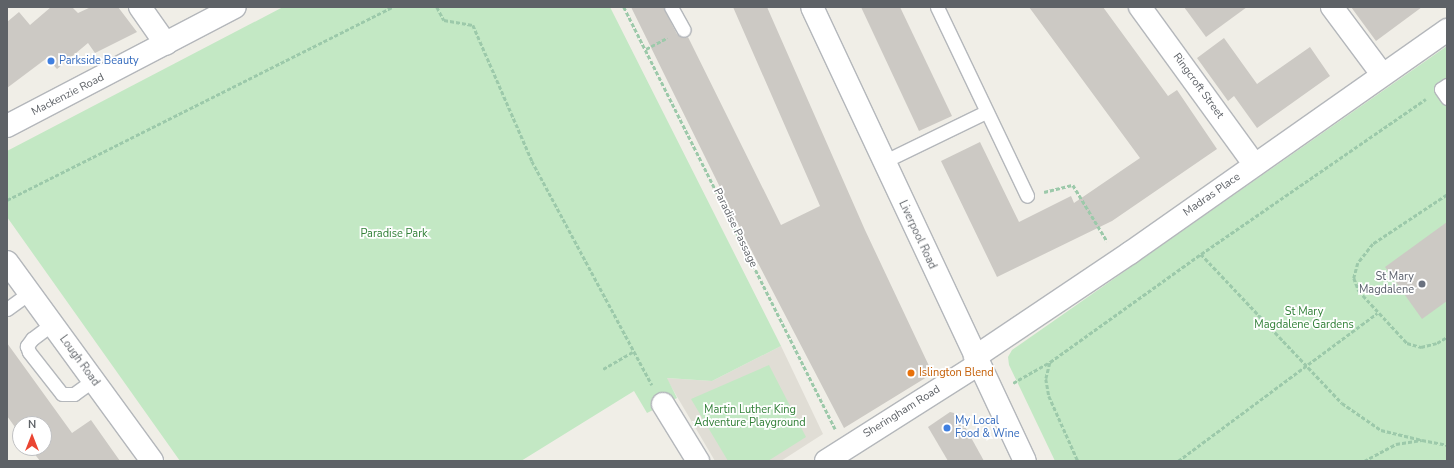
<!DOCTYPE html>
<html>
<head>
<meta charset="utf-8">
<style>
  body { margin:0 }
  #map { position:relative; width:1454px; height:468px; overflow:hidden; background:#f0eee7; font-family:"Nunito Sans",sans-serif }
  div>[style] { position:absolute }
  .education>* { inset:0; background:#e0ddd5 }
  .green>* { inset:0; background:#c3e8c4 }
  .building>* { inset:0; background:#ccc9c4 }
  .path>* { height:2.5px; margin-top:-1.25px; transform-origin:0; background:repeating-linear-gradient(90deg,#9cc9aa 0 4px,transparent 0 6px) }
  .roads { filter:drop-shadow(1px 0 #b4b7bb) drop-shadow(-1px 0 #b4b7bb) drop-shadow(0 1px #b4b7bb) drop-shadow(0 -1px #b4b7bb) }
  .lane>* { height:13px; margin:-6.5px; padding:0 6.5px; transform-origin:6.5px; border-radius:6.5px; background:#fff }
  .street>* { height:22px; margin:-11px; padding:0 11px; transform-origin:11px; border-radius:11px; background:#fff }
  .secondary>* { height:22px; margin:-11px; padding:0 11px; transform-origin:11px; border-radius:11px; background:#fff }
  .dots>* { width:11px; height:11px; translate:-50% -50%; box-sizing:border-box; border:2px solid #fff; border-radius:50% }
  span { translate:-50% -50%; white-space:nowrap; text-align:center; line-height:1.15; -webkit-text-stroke:3.5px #fff; paint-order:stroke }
  .shop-label { font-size:11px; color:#366cbe }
  .left { translate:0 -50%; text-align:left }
  .street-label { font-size:11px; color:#5e6267 }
  .park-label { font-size:11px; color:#338139 }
  .worship-label { font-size:11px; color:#5b616d }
  .right { translate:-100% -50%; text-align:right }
  .food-label { font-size:11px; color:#c56008 }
  .frame { position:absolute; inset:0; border:8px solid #5e6267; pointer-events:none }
  .north { position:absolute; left:12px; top:416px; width:40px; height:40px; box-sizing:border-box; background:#fff; border:1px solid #bfc0c2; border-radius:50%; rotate:0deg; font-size:11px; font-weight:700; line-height:16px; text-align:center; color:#5e6267 }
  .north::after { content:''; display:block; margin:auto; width:14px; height:18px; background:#ea4532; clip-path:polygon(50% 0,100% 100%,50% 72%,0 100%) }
</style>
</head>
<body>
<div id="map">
  <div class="education">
    <div style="clip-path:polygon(781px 346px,823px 434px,781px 461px,715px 461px,666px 378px,712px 381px)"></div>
  </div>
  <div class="green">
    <div style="clip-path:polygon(283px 7px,610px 7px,781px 346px,712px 381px,667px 378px,677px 398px,647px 413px,634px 391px,521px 461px,180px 461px,7px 217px,7px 151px)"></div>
    <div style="clip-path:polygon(1447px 46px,1447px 461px,1055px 461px,1009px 365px,1008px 357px,1012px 350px)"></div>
    <div style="clip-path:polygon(769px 365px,806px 437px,768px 461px,728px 461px,691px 399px)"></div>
  </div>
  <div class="building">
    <div style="clip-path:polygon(51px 7px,72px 7px,78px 13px,91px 7px,118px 7px,137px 32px,95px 53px,88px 43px,57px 69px,47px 58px,7px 88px,7px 22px,19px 12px,30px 25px)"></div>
    <div style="clip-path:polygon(631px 7px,663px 7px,677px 34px,684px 38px,688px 37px,781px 225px,820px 206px,733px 7px,767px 7px,865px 230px,930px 368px,927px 377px,844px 428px,747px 242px)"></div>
    <div style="clip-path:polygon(861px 7px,900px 7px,952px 116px,919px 131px)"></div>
    <div style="clip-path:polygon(1029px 7px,1103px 7px,1168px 96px,1177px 90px,1217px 149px,1112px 221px,997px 277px,941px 161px,980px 142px,1019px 222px,1071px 196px,1074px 203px,1140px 158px)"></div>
    <div style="clip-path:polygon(1184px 7px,1247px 7px,1206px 37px)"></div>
    <div style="clip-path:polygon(1351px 7px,1422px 7px,1376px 41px)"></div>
    <div style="clip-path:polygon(1224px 38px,1257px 84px,1310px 47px,1330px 76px,1257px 128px,1234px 96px,1228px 101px,1197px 58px)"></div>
    <div style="clip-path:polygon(1447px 222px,1447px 301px,1422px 319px,1385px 267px)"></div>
    <div style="clip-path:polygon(7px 343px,72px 433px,91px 420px,120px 461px,40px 461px,30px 448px,44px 448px,44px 424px,20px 424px,20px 434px,7px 416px)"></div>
    <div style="clip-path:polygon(950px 412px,958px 414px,984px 461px,948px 461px,928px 427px)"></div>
  </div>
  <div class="path">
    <div style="left:437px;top:7px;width:15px;rotate:62deg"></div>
    <div style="left:444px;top:20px;width:29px;rotate:10deg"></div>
    <div style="left:473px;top:25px;width:148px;rotate:66.5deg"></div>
    <div style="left:532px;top:161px;width:254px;rotate:61.8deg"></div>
    <div style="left:624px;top:7px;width:472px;rotate:63.4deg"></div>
    <div style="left:646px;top:49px;width:24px;rotate:-28deg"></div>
    <div style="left:1044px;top:192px;width:30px;rotate:-14deg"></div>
    <div style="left:1073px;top:185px;width:66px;rotate:58.7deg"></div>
    <div style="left:1447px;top:195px;width:89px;rotate:146.5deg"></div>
    <div style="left:1373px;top:244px;width:24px;rotate:128deg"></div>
    <div style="left:1358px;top:263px;width:16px;rotate:105deg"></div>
    <div style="left:1354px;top:278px;width:14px;rotate:69deg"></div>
    <div style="left:1359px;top:291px;width:71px;rotate:47.3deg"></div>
    <div style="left:1407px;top:343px;width:15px;rotate:16deg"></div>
    <div style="left:1421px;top:347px;width:16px;rotate:-14deg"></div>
    <div style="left:1437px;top:343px;width:12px;rotate:-31deg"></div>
    <div style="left:7px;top:200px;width:431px;rotate:-26.6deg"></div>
    <div style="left:1201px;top:254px;width:205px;rotate:46.6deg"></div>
    <div style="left:1342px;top:403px;width:47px;rotate:34.7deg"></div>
    <div style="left:1381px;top:430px;width:42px;rotate:13.7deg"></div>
    <div style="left:1050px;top:363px;width:16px;rotate:104deg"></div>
    <div style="left:1046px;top:379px;width:17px;rotate:80deg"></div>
    <div style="left:1049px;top:396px;width:71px;rotate:66deg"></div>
    <div style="left:603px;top:369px;width:34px;rotate:-30deg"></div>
    <div style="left:1013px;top:383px;width:43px;rotate:-29.6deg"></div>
    <div style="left:1050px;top:362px;width:186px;rotate:-35.6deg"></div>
    <div style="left:1201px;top:254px;width:273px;rotate:-34.6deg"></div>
    <div style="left:1178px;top:461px;width:248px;rotate:-36.6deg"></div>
    <div style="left:1364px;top:461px;width:36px;rotate:-28deg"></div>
    <div style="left:1396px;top:444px;width:26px;rotate:-9deg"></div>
    <div style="left:1422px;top:440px;width:25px;rotate:11deg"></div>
  </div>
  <div class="roads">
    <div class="lane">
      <div style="left:671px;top:7px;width:26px;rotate:61deg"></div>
      <div style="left:937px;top:7px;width:209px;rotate:64.5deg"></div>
      <div style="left:1447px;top:85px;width:7px;rotate:146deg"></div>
      <div style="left:1441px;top:89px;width:11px;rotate:56deg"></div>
      <div style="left:883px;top:162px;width:114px;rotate:-25.9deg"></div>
      <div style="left:7px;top:309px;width:27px;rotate:-36deg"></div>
      <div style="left:52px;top:324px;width:25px;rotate:143deg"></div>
      <div style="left:32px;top:339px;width:9px;rotate:126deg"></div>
      <div style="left:27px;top:346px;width:6px;rotate:72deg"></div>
      <div style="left:29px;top:352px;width:53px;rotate:51.8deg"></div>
      <div style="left:62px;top:394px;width:12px"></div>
      <div style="left:74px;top:394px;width:24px;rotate:-36deg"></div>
    </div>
    <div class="street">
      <div style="left:140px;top:7px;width:45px;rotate:54.9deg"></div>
      <div style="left:1140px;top:7px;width:195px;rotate:54deg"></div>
      <div style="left:1332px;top:7px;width:84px;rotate:53.3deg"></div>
      <div style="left:7px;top:262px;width:246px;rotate:53.9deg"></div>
      <div style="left:975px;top:357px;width:187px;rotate:-33.9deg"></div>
      <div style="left:1130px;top:253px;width:388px;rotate:-35.1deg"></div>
      <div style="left:663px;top:404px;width:67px;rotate:58.4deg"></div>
      <div style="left:826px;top:461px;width:181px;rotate:-32.4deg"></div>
    </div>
    <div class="secondary">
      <div style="left:812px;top:7px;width:501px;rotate:64.87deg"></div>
      <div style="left:7px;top:126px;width:257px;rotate:-27.6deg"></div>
    </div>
  </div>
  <div class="dots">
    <div style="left:51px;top:61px;background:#3f7fe0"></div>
    <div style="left:1422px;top:284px;background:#6b7280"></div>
    <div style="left:911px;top:373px;background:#e8710a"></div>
    <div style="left:947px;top:428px;background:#3f7fe0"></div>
  </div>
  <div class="shop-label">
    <span class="left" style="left:59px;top:61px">Parkside Beauty</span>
    <span class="left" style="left:955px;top:428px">My Local<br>Food &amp; Wine</span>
  </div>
  <div class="street-label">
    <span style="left:1198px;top:86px;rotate:54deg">Ringcroft Street</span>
    <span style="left:68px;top:95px;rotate:-27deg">Mackenzie Road</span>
    <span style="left:1212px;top:195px;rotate:-35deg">Madras Place</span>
    <span style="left:735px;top:228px;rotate:64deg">Paradise Passage</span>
    <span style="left:917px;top:235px;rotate:65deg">Liverpool Road</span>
    <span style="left:79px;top:361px;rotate:54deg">Lough Road</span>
    <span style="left:902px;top:412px;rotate:-32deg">Sheringham Road</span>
  </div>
  <div class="park-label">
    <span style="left:394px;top:234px">Paradise Park</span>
    <span style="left:1304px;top:319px">St Mary<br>Magdalene Gardens</span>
    <span style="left:750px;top:417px">Martin Luther King<br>Adventure Playground</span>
  </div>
  <div class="worship-label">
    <span class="right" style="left:1414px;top:284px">St Mary<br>Magdalene</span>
  </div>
  <div class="food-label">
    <span class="left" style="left:919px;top:373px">Islington Blend</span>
  </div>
  <div class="frame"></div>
  <div class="north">N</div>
</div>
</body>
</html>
